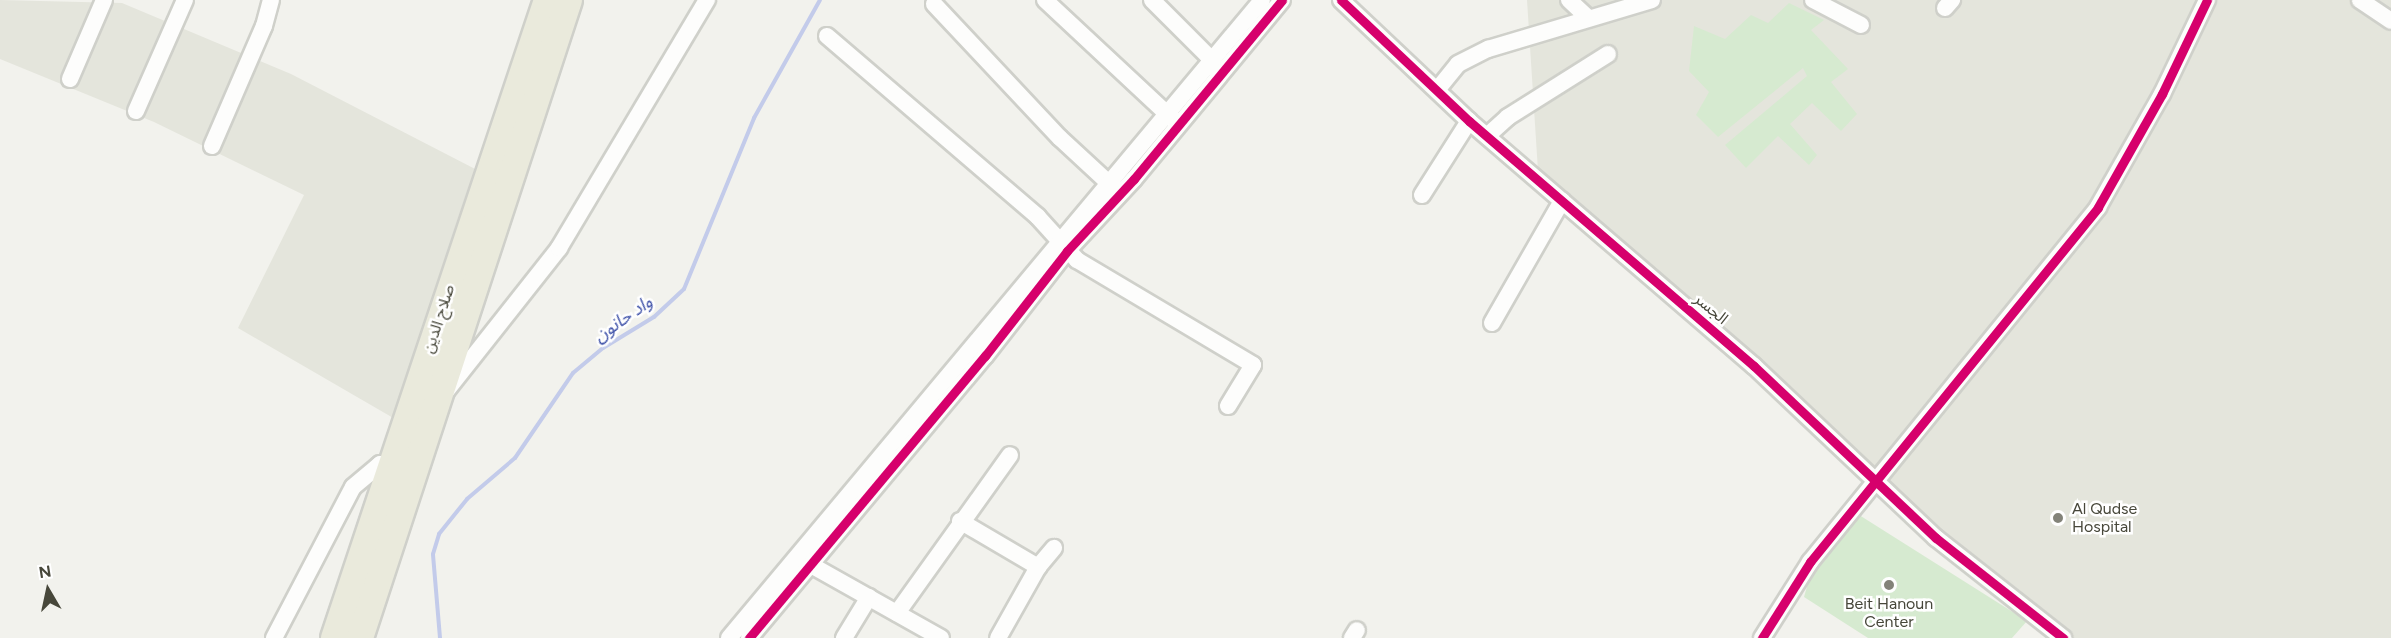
<!DOCTYPE html>
<html>
<head>
<meta charset="utf-8">
<style>
  body { margin:0 }
  #map { position:relative; width:2391px; height:638px; overflow:hidden; background:#f2f2ed; font-family:Figtree,"Noto Sans Arabic",sans-serif }
  div>[style] { position:absolute }
  .residential>* { inset:0; background:#e4e5dc }
  .green>* { inset:0; background:#d6ead0 }
  .stream>* { height:4px; margin:-2px; padding:0 2px; transform-origin:2px; border-radius:2px; background:#c3cbea }
  .roads { filter:drop-shadow(2px 0 #cfd0ca) drop-shadow(-2px 0 #cfd0ca) drop-shadow(0 2px #cfd0ca) drop-shadow(0 -2px #cfd0ca) }
  .minor>* { height:16px; margin:-8px; padding:0 8px; transform-origin:8px; border-radius:8px; background:#fdfdfc }
  .highway>* { height:26px; margin:-13px; padding:0 13px; transform-origin:13px; border-radius:13px; background:#eaeadc }
  .cycleway>* { height:9px; margin:-4.5px; padding:0 4.5px; transform-origin:4.5px; border-radius:4.5px; background:#d6006c }
  .dots>* { width:16px; height:16px; translate:-50% -50%; box-sizing:border-box; border:3px solid #fff; border-radius:50% }
  span { translate:-50% -50%; white-space:nowrap; text-align:center; line-height:1.15; -webkit-text-stroke:5px #fff; paint-order:stroke }
  .street-label { font-size:16px; color:#47473a }
  .poi-label { font-size:16px; color:#47473a }
  .left { translate:0 -50%; text-align:left }
  .water-label { font-size:18px; color:#3e51a8; font-style:italic }
  .north { position:absolute; left:18px; top:560px; width:60px; height:60px; -webkit-text-stroke:4px #fff; paint-order:stroke; rotate:351deg; font-size:16px; font-weight:700; line-height:24px; text-align:center; color:#47473a }
  .north::after { content:''; display:block; margin:auto; width:21px; height:27px; background:#47473a; clip-path:polygon(50% 0,100% 100%,50% 72%,0 100%) }
</style>
</head>
<body>
<div id="map">
  <div class="residential">
    <div style="clip-path:polygon(0 0,122px 3px,291px 74px,479px 171px,395px 419px,238px 328px,304px 195px,154px 122px,0 59px)"></div>
    <div style="clip-path:polygon(1527px 0,2391px 0,2391px 638px,2074px 638px,1910px 507px,1807px 403px,1538px 171px)"></div>
  </div>
  <div class="green">
    <div style="clip-path:polygon(1789px 3px,1824px 20px,1811px 30px,1848px 69px,1831px 82px,1857px 114px,1841px 131px,1812px 103px,1790px 124px,1817px 155px,1809px 165px,1778px 136px,1746px 168px,1725px 145px,1807px 76px,1803px 68px,1718px 137px,1696px 115px,1709px 92px,1689px 71px,1694px 26px,1725px 39px,1751px 15px,1768px 23px)"></div>
    <div style="clip-path:polygon(1856px 513px,2027px 621px,2012px 638px,1868px 638px,1804px 597px,1811px 573px)"></div>
  </div>
  <div class="stream">
    <div style="left:440px;top:638px;width:84px;rotate:-94.8deg"></div>
    <div style="left:433px;top:554px;width:21px;rotate:-73deg"></div>
    <div style="left:439px;top:534px;width:45px;rotate:-51.3deg"></div>
    <div style="left:467px;top:499px;width:63px;rotate:-40.5deg"></div>
    <div style="left:515px;top:458px;width:103px;rotate:-55.7deg"></div>
    <div style="left:573px;top:373px;width:39px;rotate:-40deg"></div>
    <div style="left:603px;top:348px;width:60px;rotate:-31.3deg"></div>
    <div style="left:654px;top:317px;width:41px;rotate:-43deg"></div>
    <div style="left:684px;top:289px;width:185px;rotate:-67.7deg"></div>
    <div style="left:754px;top:118px;width:135px;rotate:-60.8deg"></div>
  </div>
  <div class="roads">
    <div class="minor">
      <div style="left:1045px;top:0;width:179px;rotate:43deg"></div>
      <div style="left:1152px;top:0;width:79px;rotate:45deg"></div>
      <div style="left:1208px;top:56px;width:15px;rotate:62deg"></div>
      <div style="left:1341px;top:0;width:176px;rotate:43.4deg"></div>
      <div style="left:1469px;top:121px;width:376px;rotate:40.7deg"></div>
      <div style="left:1754px;top:366px;width:250px;rotate:43.4deg"></div>
      <div style="left:1936px;top:538px;width:162px;rotate:38.2deg"></div>
      <div style="left:1569px;top:0;width:25px;rotate:43deg"></div>
      <div style="left:1813px;top:0;width:54px;rotate:27.5deg"></div>
      <div style="left:2360px;top:0;width:37px;rotate:34deg"></div>
      <div style="left:934px;top:4px;width:184px;rotate:46.8deg"></div>
      <div style="left:1060px;top:138px;width:75px;rotate:42.8deg"></div>
      <div style="left:1945px;top:8px;width:11px;rotate:-49deg"></div>
      <div style="left:827px;top:36px;width:278px;rotate:40.6deg"></div>
      <div style="left:1038px;top:217px;width:58px;rotate:47.8deg"></div>
      <div style="left:1077px;top:260px;width:205px;rotate:30.8deg"></div>
      <div style="left:1253px;top:365px;width:48px;rotate:121.4deg"></div>
      <div style="left:70px;top:79px;width:86px;rotate:-66.7deg"></div>
      <div style="left:1437px;top:90px;width:33px;rotate:-51deg"></div>
      <div style="left:1458px;top:64px;width:34px;rotate:-27deg"></div>
      <div style="left:1488px;top:49px;width:171px;rotate:-16.6deg"></div>
      <div style="left:136px;top:111px;width:121px;rotate:-66.2deg"></div>
      <div style="left:1487px;top:136px;width:28px;rotate:-42deg"></div>
      <div style="left:1508px;top:117px;width:118px;rotate:-32.2deg"></div>
      <div style="left:212px;top:146px;width:131px;rotate:-66.6deg"></div>
      <div style="left:264px;top:26px;width:27px;rotate:-75deg"></div>
      <div style="left:1422px;top:195px;width:88px;rotate:-57.6deg"></div>
      <div style="left:1492px;top:323px;width:141px;rotate:-60.2deg"></div>
      <div style="left:447px;top:390px;width:181px;rotate:-51.7deg"></div>
      <div style="left:559px;top:248px;width:289px;rotate:-59.2deg"></div>
      <div style="left:960px;top:521px;width:91px;rotate:30.5deg"></div>
      <div style="left:1038px;top:567px;width:81px;rotate:119.4deg"></div>
      <div style="left:811px;top:565px;width:149px;rotate:29.3deg"></div>
      <div style="left:1038px;top:567px;width:25px;rotate:-50deg"></div>
      <div style="left:897px;top:613px;width:194px;rotate:-54.4deg"></div>
      <div style="left:274px;top:638px;width:170px;rotate:-62.4deg"></div>
      <div style="left:353px;top:487px;width:35px;rotate:-40deg"></div>
      <div style="left:380px;top:464px;width:11px;rotate:10deg"></div>
      <div style="left:729px;top:638px;width:831px;rotate:-50.12deg"></div>
      <div style="left:749px;top:638px;width:368px;rotate:-50.1deg"></div>
      <div style="left:985px;top:356px;width:133px;rotate:-52deg"></div>
      <div style="left:1067px;top:251px;width:98px;rotate:-47.1deg"></div>
      <div style="left:1134px;top:179px;width:232px;rotate:-50.4deg"></div>
      <div style="left:844px;top:638px;width:48px;rotate:-58.6deg"></div>
      <div style="left:1352px;top:638px;width:9px;rotate:-58deg"></div>
      <div style="left:1762px;top:638px;width:90px;rotate:-57.7deg"></div>
      <div style="left:1810px;top:562px;width:457px;rotate:-50.9deg"></div>
      <div style="left:2098px;top:207px;width:130px;rotate:-60.5deg"></div>
      <div style="left:2162px;top:94px;width:104px;rotate:-64.4deg"></div>
    </div>
    <div class="highway">
      <div style="left:334px;top:638px;width:673px;rotate:-71.54deg"></div>
      <div style="left:360px;top:638px;width:671px;rotate:-71.86deg"></div>
    </div>
  </div>
  <div class="cycleway">
    <div style="left:1341px;top:0;width:176px;rotate:43.4deg"></div>
    <div style="left:1469px;top:121px;width:376px;rotate:40.7deg"></div>
    <div style="left:1754px;top:366px;width:250px;rotate:43.4deg"></div>
    <div style="left:1936px;top:538px;width:162px;rotate:38.2deg"></div>
    <div style="left:749px;top:638px;width:368px;rotate:-50.1deg"></div>
    <div style="left:985px;top:356px;width:133px;rotate:-52deg"></div>
    <div style="left:1067px;top:251px;width:98px;rotate:-47.1deg"></div>
    <div style="left:1134px;top:179px;width:232px;rotate:-50.4deg"></div>
    <div style="left:1762px;top:638px;width:90px;rotate:-57.7deg"></div>
    <div style="left:1810px;top:562px;width:457px;rotate:-50.9deg"></div>
    <div style="left:2098px;top:207px;width:130px;rotate:-60.5deg"></div>
    <div style="left:2162px;top:94px;width:104px;rotate:-64.4deg"></div>
  </div>
  <div class="dots">
    <div style="left:2058px;top:518px;background:#838379"></div>
    <div style="left:1889px;top:585px;background:#838379"></div>
  </div>
  <div class="street-label">
    <span style="left:1711px;top:309px;rotate:40deg">الجسر</span>
    <span style="left:439px;top:319px;rotate:-72deg">صلاح الدين</span>
  </div>
  <div class="poi-label">
    <span class="left" style="left:2072px;top:518px">Al Qudse<br>Hospital</span>
    <span style="left:1889px;top:613px">Beit Hanoun<br>Center</span>
  </div>
  <div class="water-label">
    <span style="left:623px;top:319px;rotate:-35deg">واد حانون</span>
  </div>
  <div class="north">N</div>
</div>
</body>
</html>
